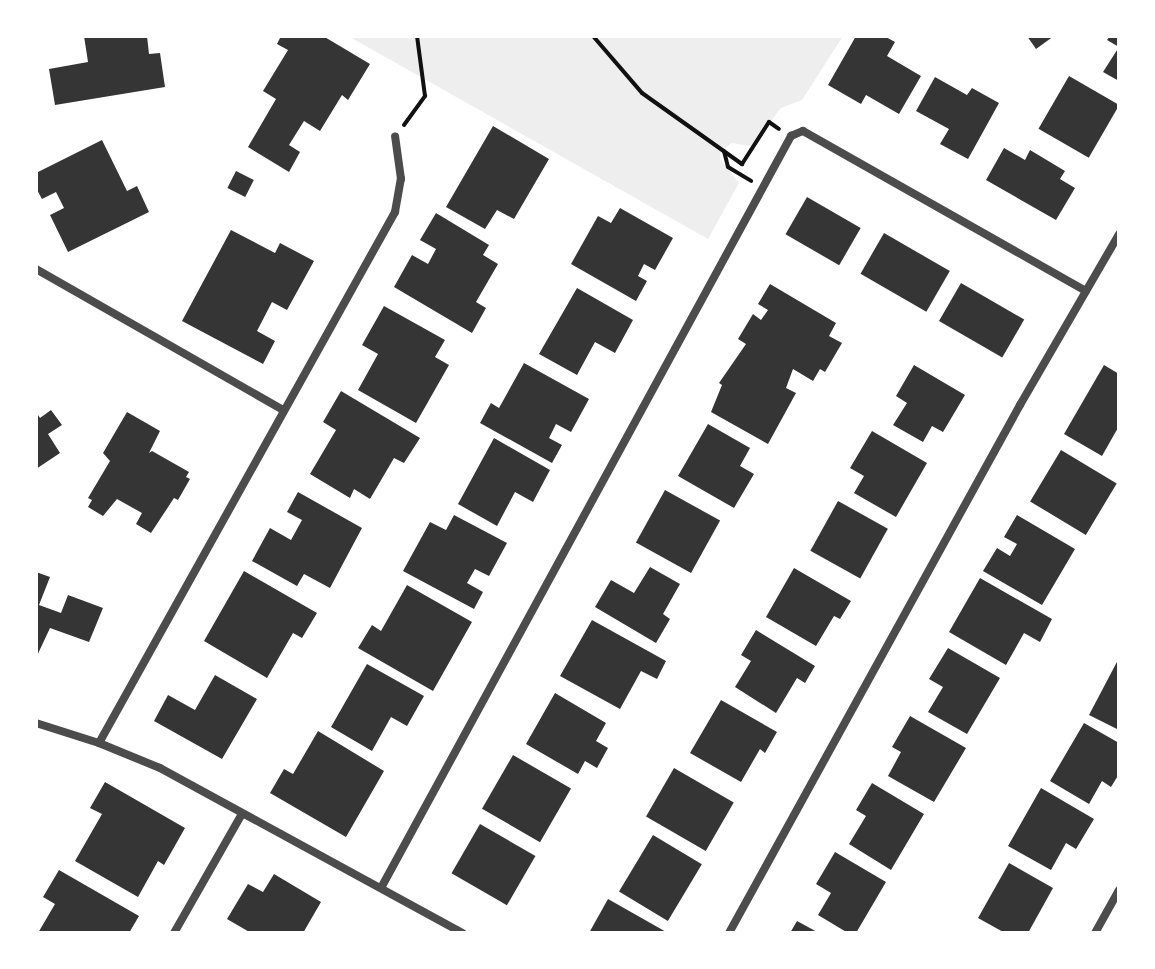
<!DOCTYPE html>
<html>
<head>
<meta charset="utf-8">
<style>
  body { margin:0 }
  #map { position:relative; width:1155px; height:969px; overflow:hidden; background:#fff; font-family:Figtree,sans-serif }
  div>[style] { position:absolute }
  .green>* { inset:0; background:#eee }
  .building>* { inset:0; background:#353535; transform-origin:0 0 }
  .path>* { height:4px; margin:-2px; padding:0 2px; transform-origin:2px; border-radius:2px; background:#111 }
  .minor>* { height:8px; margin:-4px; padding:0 4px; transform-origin:4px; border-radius:4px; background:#4c4c4c }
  span { translate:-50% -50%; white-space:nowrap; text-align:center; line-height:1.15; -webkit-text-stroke:8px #fff; paint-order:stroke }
  .frame { position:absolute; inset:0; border:38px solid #fff; pointer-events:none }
</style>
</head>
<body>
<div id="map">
  <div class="green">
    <div style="clip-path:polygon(348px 36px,843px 36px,802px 100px,781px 108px,751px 146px,732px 143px,720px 152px,720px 159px,739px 183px,708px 239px)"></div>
  </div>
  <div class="building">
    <div style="clip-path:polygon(84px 36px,147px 36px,149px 54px,160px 53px,165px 87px,55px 105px,49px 69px,88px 62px)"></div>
    <div style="clip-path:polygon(281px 36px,323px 36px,370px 64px,348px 100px,342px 95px,320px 131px,304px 121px,289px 145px,300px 152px,289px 172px,248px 147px,276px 99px,263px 91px,288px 50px,277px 44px)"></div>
    <div style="clip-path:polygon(856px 36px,884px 36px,895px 42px,887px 56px,921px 76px,899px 114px,866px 95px,861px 104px,828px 85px)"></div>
    <div style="clip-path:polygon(1027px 36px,1054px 36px,1036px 49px)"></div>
    <div style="clip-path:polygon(1110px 36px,1119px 36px,1119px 81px,1103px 72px,1119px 47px,1107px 40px)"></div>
    <div style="left:1069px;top:76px;width:58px;height:61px;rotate:30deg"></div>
    <div style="clip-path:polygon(935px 77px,967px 95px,972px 88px,999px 103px,968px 159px,940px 144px,949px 129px,916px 111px)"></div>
    <div style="clip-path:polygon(493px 126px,549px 159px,514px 219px,497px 210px,485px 229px,446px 207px)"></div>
    <div style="clip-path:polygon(102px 140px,127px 191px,137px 186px,149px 212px,68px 252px,50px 215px,64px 208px,56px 192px,42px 199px,36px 188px,36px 173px)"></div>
    <div style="clip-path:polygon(1004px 148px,1025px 160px,1030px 150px,1065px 171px,1060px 179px,1075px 188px,1056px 220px,986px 180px)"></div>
    <div style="left:236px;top:171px;width:20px;height:19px;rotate:27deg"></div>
    <div style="left:807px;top:197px;width:62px;height:43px;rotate:30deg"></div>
    <div style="clip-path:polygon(620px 208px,673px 238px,655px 270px,644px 264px,638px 276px,647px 281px,636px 301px,571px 264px,598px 216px,611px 223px)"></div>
    <div style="clip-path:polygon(436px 213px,489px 245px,483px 255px,498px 264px,476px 302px,486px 308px,472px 333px,394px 287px,412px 255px,428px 264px,436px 249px,420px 240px)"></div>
    <div style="clip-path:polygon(231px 230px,275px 253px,280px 243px,314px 261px,287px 310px,272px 302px,257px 331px,275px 341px,263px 364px,182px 321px)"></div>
    <div style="left:884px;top:233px;width:76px;height:47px;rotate:30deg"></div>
    <div style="left:961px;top:283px;width:73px;height:44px;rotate:30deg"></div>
    <div style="clip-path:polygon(770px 284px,836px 323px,829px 336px,842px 343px,825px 372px,820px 369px,813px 381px,793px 369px,786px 388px,796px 393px,768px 444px,711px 412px,722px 385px,719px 383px,746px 344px,738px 339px,753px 314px,761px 320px,768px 310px,758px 304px)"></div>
    <div style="clip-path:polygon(577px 288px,633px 320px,615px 353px,595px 342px,577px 375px,539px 354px)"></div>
    <div style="clip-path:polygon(384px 306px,445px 340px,435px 357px,449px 365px,416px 423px,358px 390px,378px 354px,362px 345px)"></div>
    <div style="clip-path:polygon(524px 363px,589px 399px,571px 432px,556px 424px,549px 438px,562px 445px,552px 463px,480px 423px,491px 403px,499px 408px)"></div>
    <div style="clip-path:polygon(914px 365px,965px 395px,943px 432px,932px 426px,923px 442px,893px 425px,907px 403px,896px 396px)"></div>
    <div style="clip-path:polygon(1104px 365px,1119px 374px,1119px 426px,1102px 456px,1064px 434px)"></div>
    <div style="clip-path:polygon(341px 391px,420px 438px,404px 463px,394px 458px,370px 499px,354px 489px,350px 498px,310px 474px,336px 430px,323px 422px)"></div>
    <div style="clip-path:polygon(51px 410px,62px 425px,48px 434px,60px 453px,36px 469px,36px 412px,40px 418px)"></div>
    <div style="clip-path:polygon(127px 412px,160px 431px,149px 453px,152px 451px,189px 472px,186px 477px,190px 479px,178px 500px,174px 498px,151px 533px,136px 524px,142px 513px,117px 499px,103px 516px,88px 507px,92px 500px,88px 498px,110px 461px,103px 453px)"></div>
    <div style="clip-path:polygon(708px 424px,750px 448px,740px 466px,754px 474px,734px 508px,678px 476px)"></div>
    <div style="clip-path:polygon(872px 431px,927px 463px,896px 517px,854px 493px,864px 476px,850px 468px)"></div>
    <div style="clip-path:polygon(494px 438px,550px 470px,533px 502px,515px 492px,497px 526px,458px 504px)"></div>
    <div style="left:1061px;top:450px;width:65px;height:60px;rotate:31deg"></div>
    <div style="left:665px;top:490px;width:63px;height:60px;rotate:29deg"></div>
    <div style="clip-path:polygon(298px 492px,362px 528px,330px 588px,304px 574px,297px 586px,252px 561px,270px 528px,291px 540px,302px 520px,287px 512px)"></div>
    <div style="left:838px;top:501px;width:57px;height:57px;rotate:29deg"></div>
    <div style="clip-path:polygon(454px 515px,507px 543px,489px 576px,475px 569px,467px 583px,483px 592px,474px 609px,403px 571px,430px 522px,446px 530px)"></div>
    <div style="clip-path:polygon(1017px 515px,1075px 549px,1042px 605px,983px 571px,997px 548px,1010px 556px,1017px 544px,1004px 537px)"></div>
    <div style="clip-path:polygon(650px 567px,680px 584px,663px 614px,670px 619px,656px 643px,595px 607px,611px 580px,634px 593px)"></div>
    <div style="clip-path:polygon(794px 568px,851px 601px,840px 619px,834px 616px,816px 646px,766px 617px)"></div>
    <div style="clip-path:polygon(244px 571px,317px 613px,302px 638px,293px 633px,267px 678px,204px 641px)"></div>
    <div style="clip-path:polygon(36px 572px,50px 577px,39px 605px,61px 613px,68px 595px,103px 608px,89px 642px,50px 628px,36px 658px)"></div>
    <div style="clip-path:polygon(980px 578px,1052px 619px,1040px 642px,1024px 633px,1006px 665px,949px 632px)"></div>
    <div style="clip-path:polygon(407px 585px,472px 622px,433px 691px,358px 648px,372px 625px,381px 631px)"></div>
    <div style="clip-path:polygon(592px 620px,666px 661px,657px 679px,641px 671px,620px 709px,560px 676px)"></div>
    <div style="clip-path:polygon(756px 630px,815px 666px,805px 683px,797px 678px,776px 713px,735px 687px,751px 661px,741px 655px)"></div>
    <div style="clip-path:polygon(948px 648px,1000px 678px,967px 734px,928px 712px,943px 687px,929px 679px)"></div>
    <div style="clip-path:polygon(1119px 658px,1119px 730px,1089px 715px)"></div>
    <div style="clip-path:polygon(367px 664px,424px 696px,407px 726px,391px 717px,372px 751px,331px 727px)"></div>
    <div style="clip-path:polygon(215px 675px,257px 699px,222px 759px,154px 721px,168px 695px,195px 710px)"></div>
    <div style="clip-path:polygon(555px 693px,606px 723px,596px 741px,608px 748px,597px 768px,585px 761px,578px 774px,526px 744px)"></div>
    <div style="clip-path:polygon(721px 700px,777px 732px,765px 753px,760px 749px,741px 782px,690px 753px)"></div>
    <div style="clip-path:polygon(910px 716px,966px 748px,934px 802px,888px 776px,901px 752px,892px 747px)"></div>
    <div style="clip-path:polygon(1084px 723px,1119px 743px,1119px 774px,1111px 787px,1102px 781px,1089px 804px,1050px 781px)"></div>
    <div style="clip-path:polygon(318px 731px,384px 771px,346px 837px,270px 793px,284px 769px,293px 774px)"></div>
    <div style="left:513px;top:755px;width:67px;height:62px;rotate:30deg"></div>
    <div style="left:674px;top:768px;width:69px;height:56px;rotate:30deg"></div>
    <div style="clip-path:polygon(105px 782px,185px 828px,164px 865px,158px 861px,138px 897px,75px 861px,102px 814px,90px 808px)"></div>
    <div style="clip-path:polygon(872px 783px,924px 814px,891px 870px,849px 844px,866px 816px,856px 810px)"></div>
    <div style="clip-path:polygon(1041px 788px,1094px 819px,1076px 849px,1066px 843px,1051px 870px,1008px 846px)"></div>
    <div style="left:480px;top:824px;width:64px;height:57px;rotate:30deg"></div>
    <div style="left:653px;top:835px;width:57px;height:66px;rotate:31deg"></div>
    <div style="clip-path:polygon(835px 852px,886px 882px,856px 933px,848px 933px,818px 915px,831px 893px,816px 884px)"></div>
    <div style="clip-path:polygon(1009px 863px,1053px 888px,1028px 933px,1005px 933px,978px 918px)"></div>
    <div style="clip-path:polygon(59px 870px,139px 916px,129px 933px,38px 933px,55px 904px,43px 897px)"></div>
    <div style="clip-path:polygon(274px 874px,321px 902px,303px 933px,251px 933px,227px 919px,248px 884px,263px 892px)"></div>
    <div style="clip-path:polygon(608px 899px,668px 933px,589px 933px)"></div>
    <div style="clip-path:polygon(797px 921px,819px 933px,790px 933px)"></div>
  </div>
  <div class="path">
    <div style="left:593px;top:36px;width:75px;rotate:49.3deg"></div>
    <div style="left:642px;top:93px;width:123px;rotate:35.4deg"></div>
    <div style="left:742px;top:164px;width:50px;rotate:-57.3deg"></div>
    <div style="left:769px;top:122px;width:12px;rotate:35deg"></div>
    <div style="left:404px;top:125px;width:36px;rotate:-54deg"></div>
    <div style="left:425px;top:96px;width:61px;rotate:-97.6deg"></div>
    <div style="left:724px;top:151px;width:16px;rotate:76deg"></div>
    <div style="left:728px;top:167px;width:27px;rotate:31deg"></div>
  </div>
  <div class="minor">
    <div style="left:36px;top:269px;width:284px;rotate:29.7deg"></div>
    <div style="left:36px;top:723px;width:66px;rotate:17.6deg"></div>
    <div style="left:99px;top:743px;width:66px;rotate:22.3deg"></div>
    <div style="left:160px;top:768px;width:345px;rotate:28.6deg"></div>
    <div style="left:99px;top:743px;width:608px;rotate:-60.86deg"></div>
    <div style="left:395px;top:212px;width:34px;rotate:-80deg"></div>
    <div style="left:401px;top:179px;width:43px;rotate:-97.9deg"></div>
    <div style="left:381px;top:888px;width:857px;rotate:-61.4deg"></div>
    <div style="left:791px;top:136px;width:13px;rotate:-23deg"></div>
    <div style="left:803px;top:131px;width:325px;rotate:29.5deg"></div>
    <div style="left:174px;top:933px;width:137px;rotate:-60.3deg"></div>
    <div style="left:729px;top:933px;width:603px;rotate:-61.14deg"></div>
    <div style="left:1020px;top:405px;width:198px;rotate:-59.9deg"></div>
    <div style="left:1095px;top:933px;width:49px;rotate:-60.8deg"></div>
  </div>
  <div class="frame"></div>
</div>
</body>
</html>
